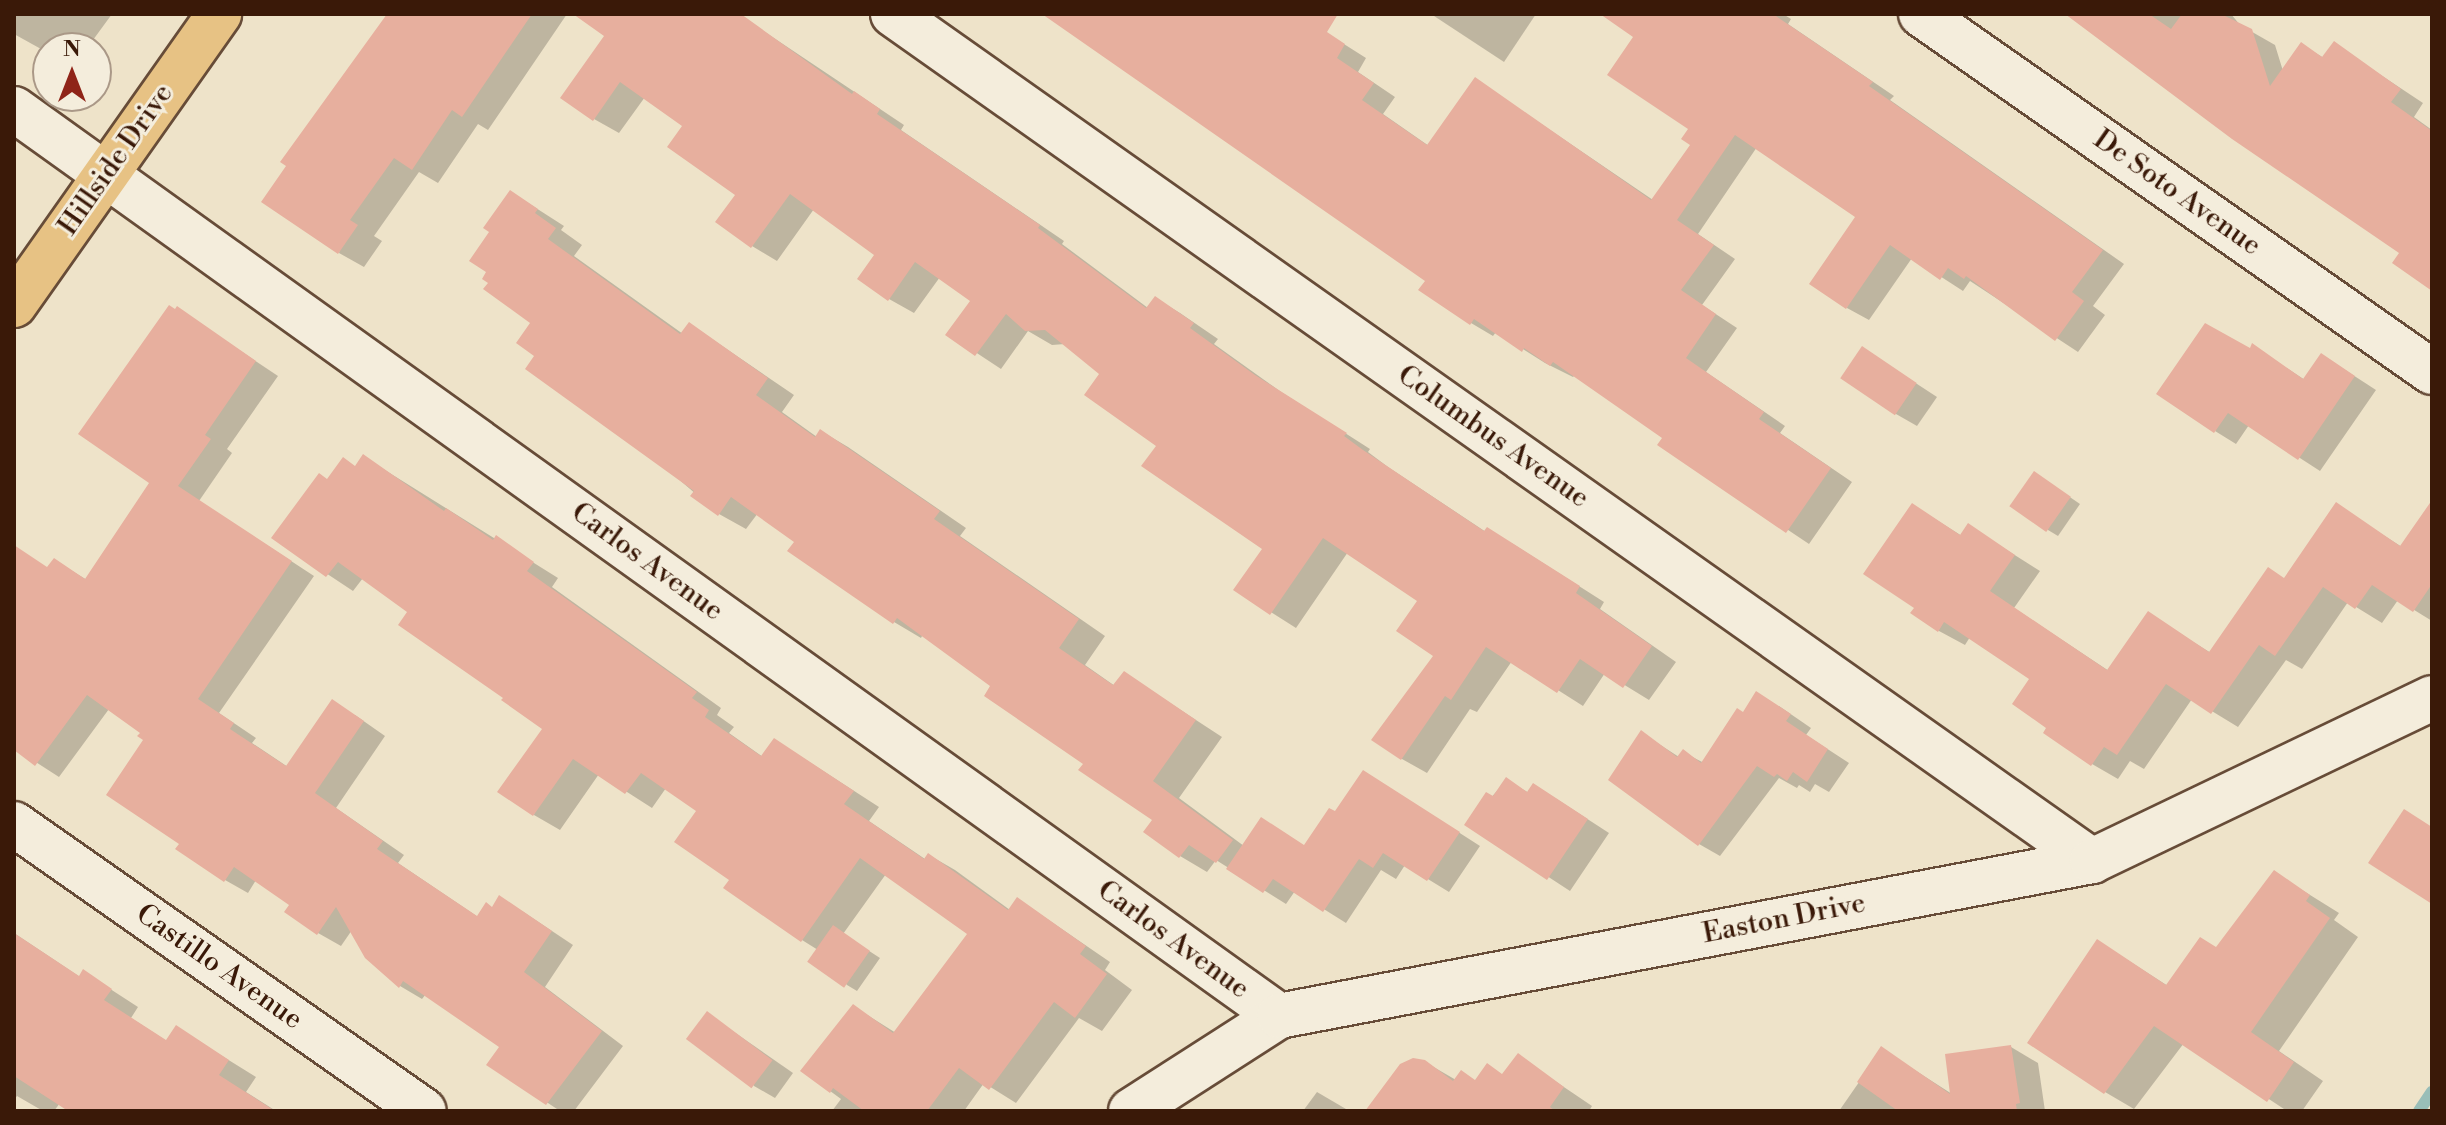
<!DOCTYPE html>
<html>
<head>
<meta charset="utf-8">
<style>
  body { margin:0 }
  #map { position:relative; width:2446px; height:1125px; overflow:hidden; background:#eee3c9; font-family:"Libre Bodoni",serif }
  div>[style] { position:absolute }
  .shadow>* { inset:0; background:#0003 }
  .stream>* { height:12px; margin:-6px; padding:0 6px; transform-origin:6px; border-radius:6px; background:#99beb8 }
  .building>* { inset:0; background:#e7af9e; transform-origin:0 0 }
  .roads { filter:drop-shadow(2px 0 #674c38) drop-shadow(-2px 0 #674c38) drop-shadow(0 2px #674c38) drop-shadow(0 -2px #674c38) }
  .minor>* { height:44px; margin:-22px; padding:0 22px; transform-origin:22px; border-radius:22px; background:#f4eddc }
  .major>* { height:44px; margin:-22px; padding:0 22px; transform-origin:22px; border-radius:22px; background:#e7c284 }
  span { translate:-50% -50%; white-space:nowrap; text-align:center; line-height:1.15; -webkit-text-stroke:6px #f4eddc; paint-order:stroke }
  .street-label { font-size:28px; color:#3a1908 }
  .frame { position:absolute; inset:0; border:16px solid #3a1908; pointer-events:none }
  .north { position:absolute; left:32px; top:32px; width:80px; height:80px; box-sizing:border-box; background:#f4eddc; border:2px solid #aa9887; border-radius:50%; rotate:0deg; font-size:22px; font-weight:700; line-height:32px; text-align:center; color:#3a1908 }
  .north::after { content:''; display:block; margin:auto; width:28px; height:36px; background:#8f2418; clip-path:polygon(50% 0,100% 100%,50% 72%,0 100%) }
</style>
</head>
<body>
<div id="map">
  <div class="shadow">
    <div style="clip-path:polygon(14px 14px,112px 14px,93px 40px,89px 37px,81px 48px,43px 46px,41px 49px,14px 34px)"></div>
    <div style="clip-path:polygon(388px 14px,567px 14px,488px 130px,478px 124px,438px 183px,419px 172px,374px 236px,382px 241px,364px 267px,339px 253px)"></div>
    <div style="clip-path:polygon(576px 14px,738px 14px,904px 125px,901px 130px,1064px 241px,1062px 244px,1148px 308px,1155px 298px,1180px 313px,1218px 339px,1214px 344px,1281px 392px,1370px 449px,1368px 452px,1388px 467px,1486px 532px,1513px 544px,1604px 602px,1600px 609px,1676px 662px,1649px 700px,1605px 673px,1583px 706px,1512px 661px,1477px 712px,1470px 709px,1427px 773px,1402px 759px,1374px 739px,1436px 656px,1420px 600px,1348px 552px,1296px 628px,1236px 590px,1264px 548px,1158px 446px,1102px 374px,1065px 344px,1052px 345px,1028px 331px,1001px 369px,948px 334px,972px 300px,940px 277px,914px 313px,889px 299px,877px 254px,814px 209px,777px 261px,752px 246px,737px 195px,685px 125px,645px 97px,619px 133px,594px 119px,607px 36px)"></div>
    <div style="clip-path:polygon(1046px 14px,1251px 14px,1306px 20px,1366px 58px,1358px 72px,1395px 97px,1383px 114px,1429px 146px,1475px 79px,1653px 200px,1693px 144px,1690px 128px,1636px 36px,1603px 14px,1783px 14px,1791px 19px,1788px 24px,1894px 96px,1890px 100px,2124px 264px,2093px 306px,2105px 315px,2078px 352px,1970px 281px,1963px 291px,1912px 258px,1869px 320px,1847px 308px,1858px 217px,1757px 147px,1698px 234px,1735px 259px,1702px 305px,1737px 328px,1706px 372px,1785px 426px,1780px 433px,1852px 482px,1809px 544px,1660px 444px,1665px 437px,1575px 375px,1573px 377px,1545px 363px,1496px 332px,1493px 336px,1471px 323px,1428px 280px)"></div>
    <div style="clip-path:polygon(1431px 14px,1536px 14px,1504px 62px)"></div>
    <div style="clip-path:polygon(2068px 14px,2231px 14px,2240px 25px,2275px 45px,2283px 71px,2302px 45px,2324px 58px,2334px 44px,2423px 103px,2414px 117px,2432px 130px,2432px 288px,2402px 253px)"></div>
    <div style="clip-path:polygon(511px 192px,564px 226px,561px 230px,582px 245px,574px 256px,683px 334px,690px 324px,794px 395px,782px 412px,817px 437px,821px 431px,848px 447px,966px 528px,960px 536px,1105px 636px,1085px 665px,1115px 686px,1124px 673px,1222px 737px,1179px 798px,1244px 846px,1305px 847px,1335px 814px,1385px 785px,1480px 846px,1449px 892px,1405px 865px,1396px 879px,1381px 870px,1346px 923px,1295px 891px,1286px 904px,1216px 860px,1207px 872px,1180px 856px,1155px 820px,993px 686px,923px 634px,921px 638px,894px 622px,797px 541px,758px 513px,746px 529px,719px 514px,536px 356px,532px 323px,491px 282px,492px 232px)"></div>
    <div style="clip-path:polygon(178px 309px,278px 376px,227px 449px,232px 453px,199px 501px,314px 576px,219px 713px,256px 738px,252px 743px,288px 767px,355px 715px,385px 736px,336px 808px,404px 855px,398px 863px,478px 917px,493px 909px,522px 911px,573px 945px,545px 987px,623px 1046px,574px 1111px,560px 1111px,489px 1064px,502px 1046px,426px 994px,422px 999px,400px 986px,352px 930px,341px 946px,318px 933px,292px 904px,256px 880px,248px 893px,225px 880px,182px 843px,146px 739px,142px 732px,109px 709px,59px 777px,14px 748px,14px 547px,48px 569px,54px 560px,87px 580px,152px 483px)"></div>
    <div style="clip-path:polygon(2253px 346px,2305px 380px,2322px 355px,2376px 390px,2320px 471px,2249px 425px,2236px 444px,2215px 431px)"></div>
    <div style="clip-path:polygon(1862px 348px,1937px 397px,1917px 426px,1896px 414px)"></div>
    <div style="clip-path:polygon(364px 457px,558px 578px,552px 587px,721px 708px,717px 715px,734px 727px,729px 733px,763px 757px,800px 756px,879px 807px,869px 821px,925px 859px,929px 855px,955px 870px,1010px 910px,1018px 899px,1110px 962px,1105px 970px,1132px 990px,1102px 1031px,1079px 1018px,1016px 1103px,984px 1083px,964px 1111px,832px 1111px,841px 1099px,803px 1071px,853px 1006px,896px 1033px,970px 934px,886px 874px,843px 934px,880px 958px,857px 991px,847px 985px,818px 950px,802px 940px,732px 880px,698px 810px,666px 788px,652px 808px,599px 774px,560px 830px,534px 815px,544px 729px,410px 611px,363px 578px,353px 591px,273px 538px,328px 481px,357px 467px)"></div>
    <div style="clip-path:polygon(2045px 480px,2080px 504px,2058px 536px,2048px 530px)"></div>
    <div style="clip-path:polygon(2432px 503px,2432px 621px,2398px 600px,2382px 623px,2348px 602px,2302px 669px,2286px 660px,2238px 727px,2192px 699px,2144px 769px,2130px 761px,2118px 779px,2092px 764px,2049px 727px,2032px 679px,1970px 637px,1965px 645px,1939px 631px,1917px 607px,1913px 505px,1962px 536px,1969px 526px,2040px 571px,2014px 608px,2109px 671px,2148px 614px,2211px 653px,2285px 579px,2336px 505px,2402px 547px)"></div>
    <div style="clip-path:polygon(1779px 706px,1811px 728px,1806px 735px,1849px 763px,1829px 792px,1815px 784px,1810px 792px,1799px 785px,1797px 788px,1779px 778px,1720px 856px,1699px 844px,1642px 733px,1679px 757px,1683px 752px,1704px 763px,1744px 714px)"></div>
    <div style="clip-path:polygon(1507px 780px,1529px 793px,1555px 798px,1609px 833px,1570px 891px,1467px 824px)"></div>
    <div style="clip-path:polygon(2275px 873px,2339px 913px,2334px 920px,2358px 937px,2279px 1051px,2323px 1081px,2302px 1111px,2287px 1111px,2184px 1043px,2134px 1109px,2105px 1092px,2098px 941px,2168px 986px,2217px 949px)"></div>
    <div style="clip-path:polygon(14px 933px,80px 977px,84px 972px,138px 1007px,131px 1018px,168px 1042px,177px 1028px,256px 1077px,246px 1092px,276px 1111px,71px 1111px,60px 1103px,54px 1111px,43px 1111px,17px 1096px,14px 1100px)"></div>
    <div style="clip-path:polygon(708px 1014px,793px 1073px,775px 1098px,754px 1086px)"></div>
    <div style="clip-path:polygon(2011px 1047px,2038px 1063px,2045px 1111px,1839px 1111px,1882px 1049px,1952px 1094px)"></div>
    <div style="clip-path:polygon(1518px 1056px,1592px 1106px,1589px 1111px,1368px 1111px,1425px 1062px,1456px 1080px,1476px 1081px,1504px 1075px)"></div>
    <div style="clip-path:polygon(1317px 1092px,1346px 1109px,1349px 1111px,1303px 1111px)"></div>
  </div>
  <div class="stream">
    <div style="left:2419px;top:1111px;width:23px;rotate:-56deg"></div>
  </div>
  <div class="building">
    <div style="clip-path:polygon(387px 14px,532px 14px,462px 117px,452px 110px,412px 170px,394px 158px,350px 220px,358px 225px,338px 254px,261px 202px,286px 166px,280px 162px)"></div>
    <div style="clip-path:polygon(573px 14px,741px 14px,852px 94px,854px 91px,880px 109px,877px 114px,1040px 225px,1038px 228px,1146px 308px,1155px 296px,1194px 323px,1190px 328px,1255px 375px,1347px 433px,1344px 436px,1363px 450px,1484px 531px,1487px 527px,1580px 586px,1576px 593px,1652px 646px,1623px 688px,1580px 659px,1557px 693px,1486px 647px,1451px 700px,1445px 696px,1401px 760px,1371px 740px,1433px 656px,1396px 631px,1417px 601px,1323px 538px,1270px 615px,1233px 590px,1262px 549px,1141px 466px,1156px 446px,1084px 395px,1099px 374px,1045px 330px,1025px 331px,1006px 314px,975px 356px,945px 335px,970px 301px,915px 262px,888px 301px,857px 279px,874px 255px,790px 194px,751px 248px,715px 222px,735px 195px,667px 147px,682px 126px,620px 82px,593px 121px,560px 98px,604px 36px)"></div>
    <div style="clip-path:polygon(1042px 14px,1338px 14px,1327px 32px,1345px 44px,1337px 58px,1374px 83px,1362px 100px,1427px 145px,1475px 77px,1651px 200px,1690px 145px,1681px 139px,1688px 129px,1607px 75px,1633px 37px,1600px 14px,1773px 14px,1873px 82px,1869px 86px,2103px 250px,2072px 292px,2084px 301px,2055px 341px,1966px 276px,1964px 279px,1948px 268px,1940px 280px,1890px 245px,1846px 309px,1809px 284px,1855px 217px,1735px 135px,1677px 220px,1714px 245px,1681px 290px,1716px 314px,1686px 358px,1764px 412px,1759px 419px,1831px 468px,1786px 533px,1657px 445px,1662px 438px,1553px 362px,1550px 366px,1524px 348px,1522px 352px,1474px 319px,1470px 325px,1418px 290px,1425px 281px)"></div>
    <div style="clip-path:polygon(2065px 14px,2149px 14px,2171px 29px,2182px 14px,2221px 14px,2252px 29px,2270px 86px,2301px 42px,2322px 57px,2334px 41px,2401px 89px,2391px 102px,2432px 131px,2432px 291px,2392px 263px,2399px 253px,2232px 139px)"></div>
    <div style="clip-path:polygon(510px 190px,538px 209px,535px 213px,556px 228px,548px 239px,680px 334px,689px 322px,768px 378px,756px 395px,815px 437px,820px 429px,940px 511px,934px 519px,1079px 619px,1059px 648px,1113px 685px,1124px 671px,1196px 720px,1153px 781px,1233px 840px,1216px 863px,1189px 845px,1179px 858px,1143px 832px,1152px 820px,1078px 770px,1083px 764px,984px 696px,990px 686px,897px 618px,893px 624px,787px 551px,794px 542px,731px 497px,718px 516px,690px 496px,694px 491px,525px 369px,534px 356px,516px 343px,530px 323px,483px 289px,488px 283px,482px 279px,486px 272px,469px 261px,489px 232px,483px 228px)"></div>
    <div style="clip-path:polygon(169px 305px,175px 309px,177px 306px,256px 361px,205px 435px,211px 439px,178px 486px,292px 561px,198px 699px,234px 723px,230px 729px,286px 766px,332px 699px,364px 721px,315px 793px,383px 841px,377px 849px,477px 916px,486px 902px,492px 907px,499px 895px,552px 931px,524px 972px,602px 1031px,546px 1105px,486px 1065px,499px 1047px,403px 981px,399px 988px,365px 958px,336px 907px,317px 935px,284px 912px,289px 905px,234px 867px,224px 882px,175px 849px,179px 844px,106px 795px,143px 740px,137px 736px,140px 733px,87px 695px,35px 766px,14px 750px,14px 545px,47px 567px,54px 558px,85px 579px,149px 483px,78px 434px)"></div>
    <div style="clip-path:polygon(2205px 323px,2250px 348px,2252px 343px,2303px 379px,2321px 353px,2355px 376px,2298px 460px,2228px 413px,2214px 433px,2156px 394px)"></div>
    <div style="left:1862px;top:346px;width:66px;height:39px;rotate:34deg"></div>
    <div style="clip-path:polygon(363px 454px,444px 511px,446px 508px,493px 540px,496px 535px,534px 562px,527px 571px,697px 692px,692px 698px,709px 710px,705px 717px,761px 756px,774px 738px,854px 791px,844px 804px,924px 859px,928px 853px,1008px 910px,1017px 897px,1086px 946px,1080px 954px,1107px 974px,1075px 1018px,1054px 1002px,989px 1090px,959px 1068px,927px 1111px,864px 1111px,833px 1088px,830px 1093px,800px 1071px,853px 1004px,893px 1033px,967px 934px,860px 858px,801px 942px,723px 888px,729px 880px,674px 842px,696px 811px,641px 773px,625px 794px,573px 759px,533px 816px,497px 792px,542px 729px,501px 700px,503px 698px,398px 625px,407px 612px,338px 562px,326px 577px,271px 538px,319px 473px,327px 479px,343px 457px,355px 466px)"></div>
    <div style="left:2034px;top:471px;width:45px;height:43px;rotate:35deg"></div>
    <div style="clip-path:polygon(2432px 500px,2432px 584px,2413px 612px,2372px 585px,2355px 609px,2323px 587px,2275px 656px,2259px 645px,2211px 714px,2166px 684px,2117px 755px,2104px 747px,2091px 766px,2043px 733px,2046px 728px,2012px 704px,2029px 679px,1944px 622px,1938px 632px,1910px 613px,1914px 608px,1863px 574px,1912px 503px,1960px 535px,1968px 523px,2015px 555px,1990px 591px,2107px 670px,2148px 611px,2209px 652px,2268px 567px,2284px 578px,2336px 502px,2400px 546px)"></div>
    <div style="clip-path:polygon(1756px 691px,1791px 714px,1786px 721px,1828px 749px,1807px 782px,1793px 772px,1787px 781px,1777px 774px,1774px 777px,1757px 766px,1698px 846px,1608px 780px,1641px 730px,1677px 757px,1683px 749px,1701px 763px,1737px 708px,1743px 712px)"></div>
    <div style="clip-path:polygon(1363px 770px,1460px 832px,1427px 881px,1383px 853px,1373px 868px,1359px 859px,1323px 912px,1273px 879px,1263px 893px,1226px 869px,1261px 817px,1304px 845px,1329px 808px,1335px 811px)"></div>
    <div style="clip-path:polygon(1506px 777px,1527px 792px,1533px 783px,1588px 819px,1547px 880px,1464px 825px,1486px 792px,1493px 796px)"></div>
    <div style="clip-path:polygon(2404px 809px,2432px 827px,2432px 904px,2368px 863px)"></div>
    <div style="clip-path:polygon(2274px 870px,2310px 895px,2306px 901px,2330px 918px,2251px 1032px,2294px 1062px,2267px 1102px,2154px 1026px,2104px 1094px,2027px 1043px,2097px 939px,2166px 985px,2200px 937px,2216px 947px)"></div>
    <div style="left:833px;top:925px;width:45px;height:45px;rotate:35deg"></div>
    <div style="clip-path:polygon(14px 933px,79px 976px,83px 969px,112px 989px,104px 1000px,166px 1040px,176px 1025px,229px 1060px,219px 1075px,275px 1111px,68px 1111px,14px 1076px)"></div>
    <div style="left:707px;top:1011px;width:82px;height:35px;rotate:37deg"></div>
    <div style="clip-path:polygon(2011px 1045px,2020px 1103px,2016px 1104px,2017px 1111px,1898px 1111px,1857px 1082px,1881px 1046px,1950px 1094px,1945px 1054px)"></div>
    <div style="clip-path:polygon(1518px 1053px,1564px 1087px,1550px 1107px,1555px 1111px,1365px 1111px,1400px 1064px,1413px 1058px,1425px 1060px,1453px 1081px,1461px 1070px,1475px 1080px,1487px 1063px,1502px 1074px)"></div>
  </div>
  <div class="roads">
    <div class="minor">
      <div style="left:893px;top:14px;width:1468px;rotate:35.24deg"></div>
      <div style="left:1921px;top:14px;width:624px;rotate:35.01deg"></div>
      <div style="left:14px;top:109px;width:1557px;rotate:35.64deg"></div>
      <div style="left:14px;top:824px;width:500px;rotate:34.99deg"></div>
      <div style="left:1131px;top:1111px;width:176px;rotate:-32.7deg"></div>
      <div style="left:1279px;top:1016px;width:828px;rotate:-10.79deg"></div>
      <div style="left:2092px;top:861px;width:377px;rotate:-25.6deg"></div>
    </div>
    <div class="major">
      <div style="left:14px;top:305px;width:356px;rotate:-54.8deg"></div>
    </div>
  </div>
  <div class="street-label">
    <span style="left:116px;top:160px;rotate:-55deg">Hillside Drive</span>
    <span style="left:2177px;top:193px;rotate:35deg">De Soto Avenue</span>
    <span style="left:1493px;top:437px;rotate:35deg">Columbus Avenue</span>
    <span style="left:647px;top:562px;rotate:36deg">Carlos Avenue</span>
    <span style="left:1784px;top:919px;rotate:-11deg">Easton Drive</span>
    <span style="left:1173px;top:940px;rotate:36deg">Carlos Avenue</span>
    <span style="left:219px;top:967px;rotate:35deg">Castillo Avenue</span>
  </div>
  <div class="frame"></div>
  <div class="north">N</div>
</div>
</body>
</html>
